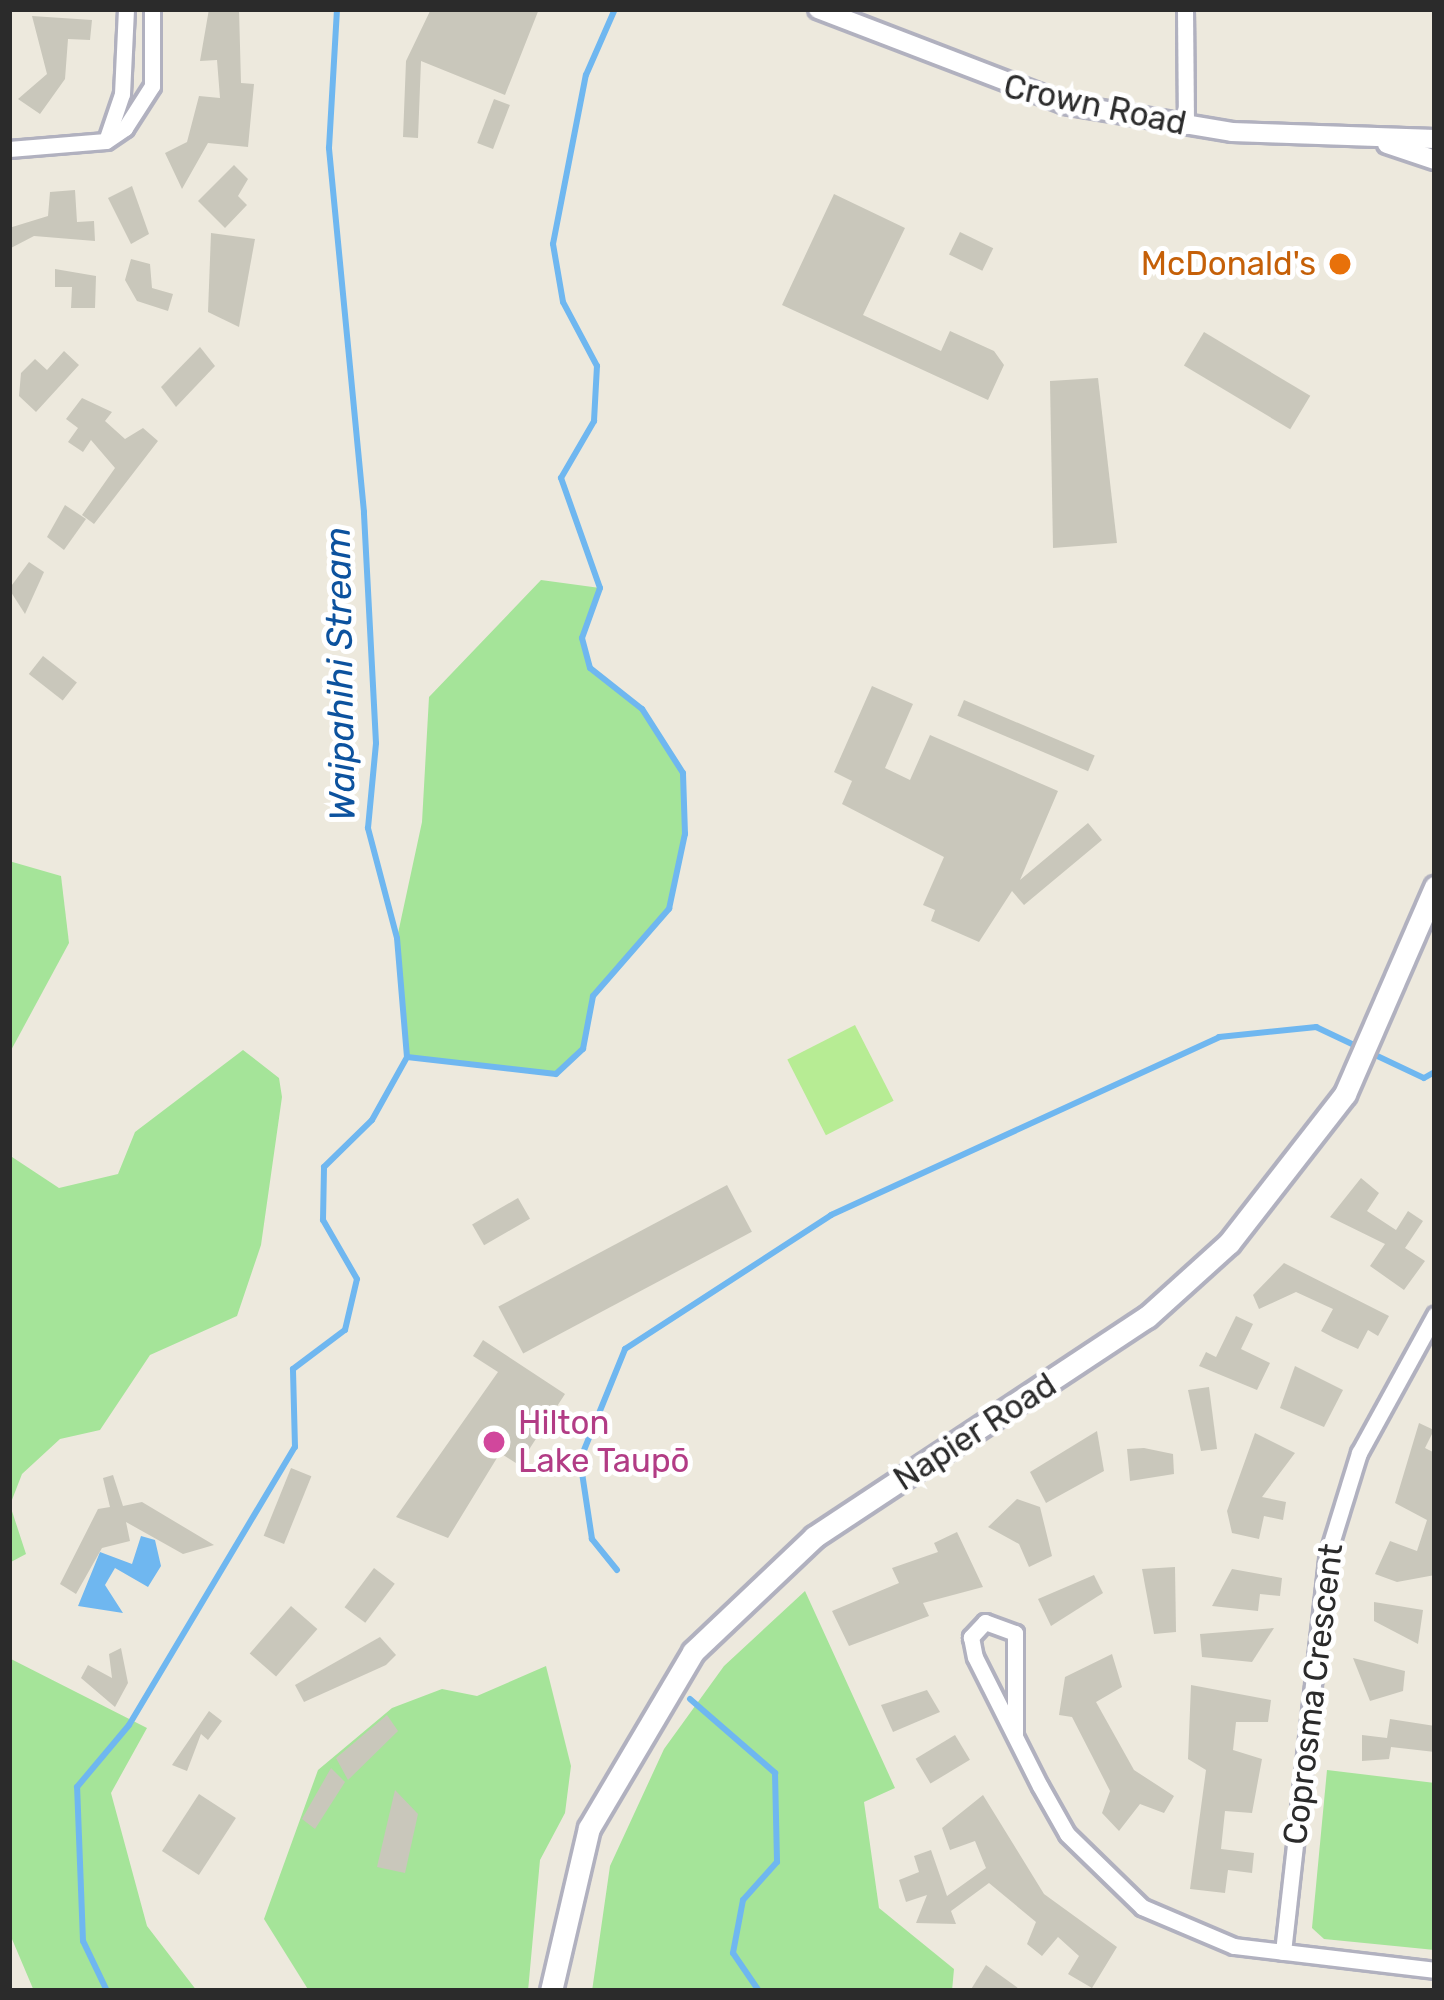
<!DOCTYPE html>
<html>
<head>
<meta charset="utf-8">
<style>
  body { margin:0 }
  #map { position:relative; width:1444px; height:2000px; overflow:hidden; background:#ede9dd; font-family:Rubik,sans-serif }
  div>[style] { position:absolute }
  .green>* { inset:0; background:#a5e499 }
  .pitch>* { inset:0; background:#b7ec94; transform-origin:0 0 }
  .water>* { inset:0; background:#6fb7f0 }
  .stream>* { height:6px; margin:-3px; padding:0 3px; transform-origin:3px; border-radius:3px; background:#6fb7f0 }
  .building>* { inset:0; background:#c9c7bb; transform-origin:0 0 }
  .roads { filter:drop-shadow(3px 0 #b1b1bf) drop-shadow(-3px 0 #b1b1bf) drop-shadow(0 3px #b1b1bf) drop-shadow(0 -3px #b1b1bf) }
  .minor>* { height:15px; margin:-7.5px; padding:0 7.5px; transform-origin:7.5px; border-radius:7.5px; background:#fff }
  .tertiary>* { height:18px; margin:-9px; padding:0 9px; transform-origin:9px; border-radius:9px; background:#fff }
  .secondary>* { height:21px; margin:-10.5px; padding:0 10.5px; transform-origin:10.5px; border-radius:10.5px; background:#fff }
  .dots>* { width:33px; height:33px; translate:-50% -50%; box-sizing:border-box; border:6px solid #fff; border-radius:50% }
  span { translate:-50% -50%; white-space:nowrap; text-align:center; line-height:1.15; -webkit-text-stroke:10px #fff; paint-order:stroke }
  .street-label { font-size:33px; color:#2b2b2b }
  .food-label { font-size:33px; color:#c56008 }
  .right { translate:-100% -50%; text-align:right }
  .hotel-label { font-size:33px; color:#b23c85 }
  .left { translate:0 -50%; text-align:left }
  .water-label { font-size:36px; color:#0c529e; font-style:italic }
  .frame { position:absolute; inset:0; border:12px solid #2b2b2b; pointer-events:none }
</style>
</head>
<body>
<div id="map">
  <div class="green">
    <div style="clip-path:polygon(541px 580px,600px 588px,582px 638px,590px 667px,642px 709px,683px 773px,685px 834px,669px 909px,593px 996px,583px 1049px,556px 1074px,407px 1057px,397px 938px,422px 822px,429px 697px)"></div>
    <div style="clip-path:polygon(9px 861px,61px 876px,69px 943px,9px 1054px)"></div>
    <div style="clip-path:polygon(243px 1050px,279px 1078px,282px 1097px,261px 1245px,237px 1316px,150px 1355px,100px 1430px,60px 1439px,22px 1474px,10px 1505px,26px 1554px,9px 1563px,9px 1155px,59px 1188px,118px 1174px,135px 1132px)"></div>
    <div style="clip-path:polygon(805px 1591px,895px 1788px,864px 1802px,879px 1908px,954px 1969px,952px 1991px,592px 1991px,610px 1866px,664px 1749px,724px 1666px)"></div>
    <div style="clip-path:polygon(9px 1658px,147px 1728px,111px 1793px,147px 1926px,197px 1991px,34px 1991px,9px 1932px)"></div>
    <div style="clip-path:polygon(546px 1666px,571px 1766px,565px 1813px,540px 1860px,528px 1991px,309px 1991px,264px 1919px,318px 1770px,392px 1708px,442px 1689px,477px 1696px)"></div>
    <div style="clip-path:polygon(1327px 1770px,1435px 1783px,1435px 1950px,1324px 1939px,1312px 1928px)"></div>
  </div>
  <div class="pitch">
    <div style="left:855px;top:1025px;width:85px;height:76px;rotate:63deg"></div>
  </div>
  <div class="water">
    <div style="clip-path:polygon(141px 1536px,155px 1540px,161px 1566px,148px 1587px,115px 1568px,105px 1585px,123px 1613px,78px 1606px,100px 1552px,132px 1564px)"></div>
  </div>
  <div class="stream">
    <div style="left:407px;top:1057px;width:150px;rotate:6.5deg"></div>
    <div style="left:556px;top:1074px;width:37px;rotate:-43deg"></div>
    <div style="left:583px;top:1049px;width:54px;rotate:-79.3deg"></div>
    <div style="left:593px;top:996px;width:116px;rotate:-48.9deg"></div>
    <div style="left:669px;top:909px;width:77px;rotate:-78deg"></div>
    <div style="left:685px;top:834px;width:61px;rotate:-91.9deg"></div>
    <div style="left:683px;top:773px;width:76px;rotate:-122.6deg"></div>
    <div style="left:642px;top:709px;width:66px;rotate:-141.7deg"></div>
    <div style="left:590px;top:668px;width:31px;rotate:-105deg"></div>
    <div style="left:582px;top:638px;width:53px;rotate:-70.2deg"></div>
    <div style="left:600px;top:588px;width:117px;rotate:-109.5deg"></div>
    <div style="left:561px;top:478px;width:66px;rotate:-59.9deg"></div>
    <div style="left:594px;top:421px;width:55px;rotate:-86.9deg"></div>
    <div style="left:597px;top:366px;width:72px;rotate:-118deg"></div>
    <div style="left:563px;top:302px;width:59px;rotate:-99.8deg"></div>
    <div style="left:553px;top:244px;width:172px;rotate:-79deg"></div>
    <div style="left:586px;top:75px;width:72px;rotate:-66.3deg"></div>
    <div style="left:617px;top:1570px;width:40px;rotate:-129deg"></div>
    <div style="left:592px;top:1539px;width:80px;rotate:-98.6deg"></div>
    <div style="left:580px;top:1460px;width:120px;rotate:-67.9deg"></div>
    <div style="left:625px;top:1349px;width:246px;rotate:-33deg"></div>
    <div style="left:831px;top:1215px;width:427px;rotate:-24.6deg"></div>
    <div style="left:1219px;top:1037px;width:98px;rotate:-5.9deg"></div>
    <div style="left:1316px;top:1027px;width:119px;rotate:25.3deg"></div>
    <div style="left:1424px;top:1078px;width:13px;rotate:-29deg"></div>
    <div style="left:690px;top:1699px;width:113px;rotate:41deg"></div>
    <div style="left:775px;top:1773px;width:89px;rotate:88.7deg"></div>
    <div style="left:777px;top:1862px;width:51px;rotate:131.8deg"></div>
    <div style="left:743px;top:1900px;width:54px;rotate:100.7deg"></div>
    <div style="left:733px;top:1953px;width:46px;rotate:55.6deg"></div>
    <div style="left:107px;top:1991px;width:55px;rotate:-115.6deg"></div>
    <div style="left:83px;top:1941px;width:154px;rotate:-92.2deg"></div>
    <div style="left:77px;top:1787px;width:81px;rotate:-50deg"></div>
    <div style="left:129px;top:1725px;width:324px;rotate:-59.2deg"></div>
    <div style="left:295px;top:1447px;width:78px;rotate:-91.5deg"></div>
    <div style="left:293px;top:1369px;width:65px;rotate:-36.9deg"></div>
    <div style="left:345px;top:1330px;width:52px;rotate:-76.8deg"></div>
    <div style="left:357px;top:1279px;width:68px;rotate:-120deg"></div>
    <div style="left:323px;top:1220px;width:53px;rotate:-88.9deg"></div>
    <div style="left:324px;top:1167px;width:67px;rotate:-44.4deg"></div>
    <div style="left:372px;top:1120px;width:72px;rotate:-60.9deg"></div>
    <div style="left:407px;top:1057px;width:119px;rotate:-94.8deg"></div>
    <div style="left:397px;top:938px;width:114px;rotate:-104.8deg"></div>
    <div style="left:368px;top:828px;width:85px;rotate:-84.6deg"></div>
    <div style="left:376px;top:743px;width:231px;rotate:-93deg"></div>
    <div style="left:364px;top:512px;width:366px;rotate:-95.5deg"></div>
    <div style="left:329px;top:148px;width:139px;rotate:-86.7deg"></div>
  </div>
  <div class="building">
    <div style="clip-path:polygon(209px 9px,239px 9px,241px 83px,254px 84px,248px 147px,208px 143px,182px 189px,165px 153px,187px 142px,199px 96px,220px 98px,217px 60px,200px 61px)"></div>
    <div style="clip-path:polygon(431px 9px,539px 9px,505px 95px,421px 61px,418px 138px,403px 137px,406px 61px)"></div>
    <div style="clip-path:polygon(32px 16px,92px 20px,90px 40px,68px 39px,65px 79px,40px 114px,18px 99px,47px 74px)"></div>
    <div style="left:494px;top:99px;width:17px;height:47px;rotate:21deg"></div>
    <div style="clip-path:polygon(234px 165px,248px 179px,238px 196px,247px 205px,225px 228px,198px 201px)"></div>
    <div style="clip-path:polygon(132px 186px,149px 234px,131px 244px,108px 198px)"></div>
    <div style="clip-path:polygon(75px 190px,77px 222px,94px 221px,95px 241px,34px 236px,9px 249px,9px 228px,48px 216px,50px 192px)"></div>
    <div style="clip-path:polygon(834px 194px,905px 228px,863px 315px,941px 351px,950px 331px,994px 351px,1004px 365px,988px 400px,782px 305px)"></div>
    <div style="left:960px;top:232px;width:37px;height:25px;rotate:26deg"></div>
    <div style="clip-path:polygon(211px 233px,255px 239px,239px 327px,208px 312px)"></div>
    <div style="clip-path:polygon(131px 259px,150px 264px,152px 288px,173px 294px,168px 311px,137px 301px,125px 280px)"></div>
    <div style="clip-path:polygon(55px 269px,96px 276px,95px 308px,71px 308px,72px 287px,55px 287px)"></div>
    <div style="left:1204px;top:332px;width:124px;height:39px;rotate:31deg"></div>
    <div style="clip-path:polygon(200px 347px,215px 366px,176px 407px,161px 387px)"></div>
    <div style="clip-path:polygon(64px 351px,79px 365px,36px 412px,19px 396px,21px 373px,35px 359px,47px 370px)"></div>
    <div style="clip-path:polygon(1098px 378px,1117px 543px,1053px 548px,1050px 381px)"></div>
    <div style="clip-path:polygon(82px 398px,112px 412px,105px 421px,125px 439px,143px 428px,158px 441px,94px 524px,82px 515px,115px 468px,91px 440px,83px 452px,68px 442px,78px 428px,66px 419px)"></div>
    <div style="clip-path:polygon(65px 505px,86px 519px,64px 550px,47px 537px)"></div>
    <div style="clip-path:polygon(29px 562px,44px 572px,25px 614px,9px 589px)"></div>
    <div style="left:43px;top:656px;width:43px;height:23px;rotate:38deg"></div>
    <div style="clip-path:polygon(872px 686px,913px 704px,885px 768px,910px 780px,930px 735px,1058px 791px,1020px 880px,1088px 823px,1102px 840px,1024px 905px,1012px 891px,979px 942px,931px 921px,935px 910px,923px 905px,944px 857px,842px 804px,852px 781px,834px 772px)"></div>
    <div style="left:964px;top:700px;width:142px;height:17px;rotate:23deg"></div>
    <div style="clip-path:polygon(1361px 1178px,1379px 1193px,1367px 1211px,1396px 1230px,1408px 1211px,1423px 1221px,1405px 1248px,1425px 1261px,1404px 1290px,1370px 1266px,1385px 1244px,1330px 1217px)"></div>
    <div style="left:727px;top:1185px;width:53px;height:259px;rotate:62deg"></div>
    <div style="left:518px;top:1198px;width:24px;height:53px;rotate:60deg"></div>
    <div style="clip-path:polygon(1284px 1263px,1389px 1316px,1378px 1336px,1368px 1330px,1358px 1349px,1334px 1338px,1321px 1331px,1333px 1309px,1296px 1292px,1259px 1309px,1253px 1295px)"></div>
    <div style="clip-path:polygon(1236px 1316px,1253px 1324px,1241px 1349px,1270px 1363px,1257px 1390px,1199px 1366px,1206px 1352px,1216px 1357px)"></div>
    <div style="clip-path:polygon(483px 1340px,565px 1394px,519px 1465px,500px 1453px,448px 1538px,396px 1517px,498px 1372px,473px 1356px)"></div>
    <div style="clip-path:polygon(1295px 1366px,1343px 1390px,1324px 1427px,1280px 1408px)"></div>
    <div style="clip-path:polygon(1209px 1387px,1217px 1449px,1201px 1451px,1188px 1390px)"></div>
    <div style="clip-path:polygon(1419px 1423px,1434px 1430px,1425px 1448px,1435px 1453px,1435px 1575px,1397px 1582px,1375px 1574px,1390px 1541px,1417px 1551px,1427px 1520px,1395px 1503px)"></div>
    <div style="clip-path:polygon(1097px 1431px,1104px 1471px,1046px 1503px,1030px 1472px)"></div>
    <div style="clip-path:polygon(1255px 1433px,1295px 1453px,1262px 1497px,1286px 1502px,1283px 1520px,1264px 1516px,1259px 1539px,1232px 1533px,1227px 1511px)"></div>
    <div style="clip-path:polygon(1144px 1448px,1173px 1454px,1174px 1474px,1130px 1481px,1127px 1449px)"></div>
    <div style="left:291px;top:1468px;width:22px;height:73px;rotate:22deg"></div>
    <div style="clip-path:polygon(113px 1475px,123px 1506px,142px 1502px,214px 1545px,183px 1554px,126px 1522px,130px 1541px,102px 1548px,76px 1594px,60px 1584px,98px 1509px,110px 1507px,103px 1478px)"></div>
    <div style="clip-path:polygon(1017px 1499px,1040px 1507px,1052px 1556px,1029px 1567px,1019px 1544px,988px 1527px)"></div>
    <div style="clip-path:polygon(957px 1532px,983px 1587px,923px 1603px,929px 1616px,849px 1646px,832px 1611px,899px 1583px,892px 1568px,938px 1552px,934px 1543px)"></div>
    <div style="clip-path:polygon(1175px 1567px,1176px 1632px,1154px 1634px,1142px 1569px)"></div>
    <div style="left:374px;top:1568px;width:26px;height:49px;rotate:37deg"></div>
    <div style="clip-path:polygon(1232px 1569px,1282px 1578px,1280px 1596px,1260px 1594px,1258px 1611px,1212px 1606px)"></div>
    <div style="clip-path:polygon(1094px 1575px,1103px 1593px,1051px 1626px,1038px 1599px)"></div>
    <div style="clip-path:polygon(1374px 1602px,1423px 1610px,1418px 1644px,1374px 1621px)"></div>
    <div style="left:291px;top:1606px;width:35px;height:63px;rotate:41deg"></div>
    <div style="clip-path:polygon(1274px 1628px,1252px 1662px,1202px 1657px,1200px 1634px)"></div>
    <div style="clip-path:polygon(380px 1637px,396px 1655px,386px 1665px,304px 1702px,295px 1685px)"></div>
    <div style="clip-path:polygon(121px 1648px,128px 1683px,115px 1707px,81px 1678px,88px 1665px,112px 1678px,109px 1654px)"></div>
    <div style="clip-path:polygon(1112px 1654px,1122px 1687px,1096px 1702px,1134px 1770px,1174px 1796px,1164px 1813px,1140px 1804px,1119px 1831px,1102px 1813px,1110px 1791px,1072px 1717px,1059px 1715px,1065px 1677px)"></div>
    <div style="clip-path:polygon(1353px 1658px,1405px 1671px,1403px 1691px,1370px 1701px)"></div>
    <div style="clip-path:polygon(1191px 1685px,1271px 1700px,1268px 1722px,1236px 1722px,1233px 1750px,1262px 1759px,1252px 1813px,1225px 1811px,1221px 1849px,1254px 1853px,1252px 1873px,1228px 1870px,1225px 1893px,1190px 1889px,1206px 1770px,1188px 1759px)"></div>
    <div style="clip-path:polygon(927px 1690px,940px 1712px,893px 1732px,881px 1705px)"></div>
    <div style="clip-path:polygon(209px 1711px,222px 1721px,208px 1740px,201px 1734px,187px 1771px,172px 1765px)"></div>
    <div style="clip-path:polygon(387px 1715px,398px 1731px,348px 1780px,336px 1758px)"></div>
    <div style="clip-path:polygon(1390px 1719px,1435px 1726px,1435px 1752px,1391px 1747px,1389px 1759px,1362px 1761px,1362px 1735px,1387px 1738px)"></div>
    <div style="left:955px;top:1735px;width:29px;height:46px;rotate:59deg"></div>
    <div style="clip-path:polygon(331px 1768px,345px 1782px,315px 1829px,302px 1819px)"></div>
    <div style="clip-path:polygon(395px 1790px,418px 1814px,405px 1873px,377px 1867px)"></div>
    <div style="left:199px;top:1794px;width:44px;height:68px;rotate:33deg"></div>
    <div style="clip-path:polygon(983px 1795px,1044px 1894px,1117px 1947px,1092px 1988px,1068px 1974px,1079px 1956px,1058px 1937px,1042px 1956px,1027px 1944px,1036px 1922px,989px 1883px,951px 1911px,956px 1924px,916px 1923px,927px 1895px,906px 1902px,899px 1880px,919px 1872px,914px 1856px,931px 1850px,947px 1896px,986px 1868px,975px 1841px,950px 1850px,942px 1828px)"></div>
    <div style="clip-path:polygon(986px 1965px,1022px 1991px,970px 1991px)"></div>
  </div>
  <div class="roads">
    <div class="minor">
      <div style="left:1185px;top:9px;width:117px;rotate:89.5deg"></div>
      <div style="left:107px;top:138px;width:46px;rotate:-71.2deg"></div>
      <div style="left:122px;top:94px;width:85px;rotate:-87.3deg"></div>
      <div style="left:9px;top:149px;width:97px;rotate:-4.7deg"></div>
      <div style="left:106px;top:141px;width:23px;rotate:-34deg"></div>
      <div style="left:125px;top:128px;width:50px;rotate:-57.3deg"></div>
      <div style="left:152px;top:86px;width:77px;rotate:-90deg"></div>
      <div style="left:1015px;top:1734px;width:101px;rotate:-90deg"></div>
      <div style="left:1015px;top:1633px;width:32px;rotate:-160deg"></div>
      <div style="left:985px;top:1622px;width:21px;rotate:133deg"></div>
      <div style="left:971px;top:1637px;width:20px;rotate:79deg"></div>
      <div style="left:975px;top:1657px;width:144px;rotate:63.3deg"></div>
      <div style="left:1040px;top:1786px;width:55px;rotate:60.6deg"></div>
      <div style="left:1067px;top:1834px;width:105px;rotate:44.2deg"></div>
      <div style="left:1142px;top:1907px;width:100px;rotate:23deg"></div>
      <div style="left:1234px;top:1946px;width:202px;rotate:6.8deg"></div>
      <div style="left:1283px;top:1952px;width:402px;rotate:-83.6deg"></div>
      <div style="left:1328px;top:1553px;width:105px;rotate:-72.8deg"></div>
      <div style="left:1359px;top:1453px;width:158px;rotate:-61.2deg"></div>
    </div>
    <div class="tertiary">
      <div style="left:818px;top:9px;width:265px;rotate:21deg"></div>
      <div style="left:1065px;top:104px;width:169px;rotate:9.5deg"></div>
      <div style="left:1232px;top:132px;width:203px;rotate:2deg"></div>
      <div style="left:1387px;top:144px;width:51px;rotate:18.4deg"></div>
    </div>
    <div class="secondary">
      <div style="left:551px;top:1991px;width:167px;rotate:-76.9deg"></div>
      <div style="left:589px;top:1828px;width:204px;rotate:-59.4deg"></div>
      <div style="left:693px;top:1652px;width:167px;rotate:-43.5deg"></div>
      <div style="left:814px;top:1537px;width:399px;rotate:-33.5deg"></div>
      <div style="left:1147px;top:1317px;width:110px;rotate:-42.1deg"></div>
      <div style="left:1229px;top:1243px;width:189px;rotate:-52.1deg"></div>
      <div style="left:1345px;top:1094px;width:226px;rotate:-66.5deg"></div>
    </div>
  </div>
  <div class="dots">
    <div style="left:1340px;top:264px;background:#e8710a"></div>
    <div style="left:494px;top:1442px;background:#d1479c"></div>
  </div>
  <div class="street-label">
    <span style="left:1095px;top:105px;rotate:12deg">Crown Road</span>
    <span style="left:975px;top:1432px;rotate:-33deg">Napier Road</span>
    <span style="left:1313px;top:1694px;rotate:-83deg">Coprosma Crescent</span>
  </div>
  <div class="food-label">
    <span class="right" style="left:1316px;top:264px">McDonald's</span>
  </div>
  <div class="hotel-label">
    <span class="left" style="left:518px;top:1442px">Hilton<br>Lake Taupō</span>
  </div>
  <div class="water-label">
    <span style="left:340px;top:674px;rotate:-91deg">Waipahihi Stream</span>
  </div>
  <div class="frame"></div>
</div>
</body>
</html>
